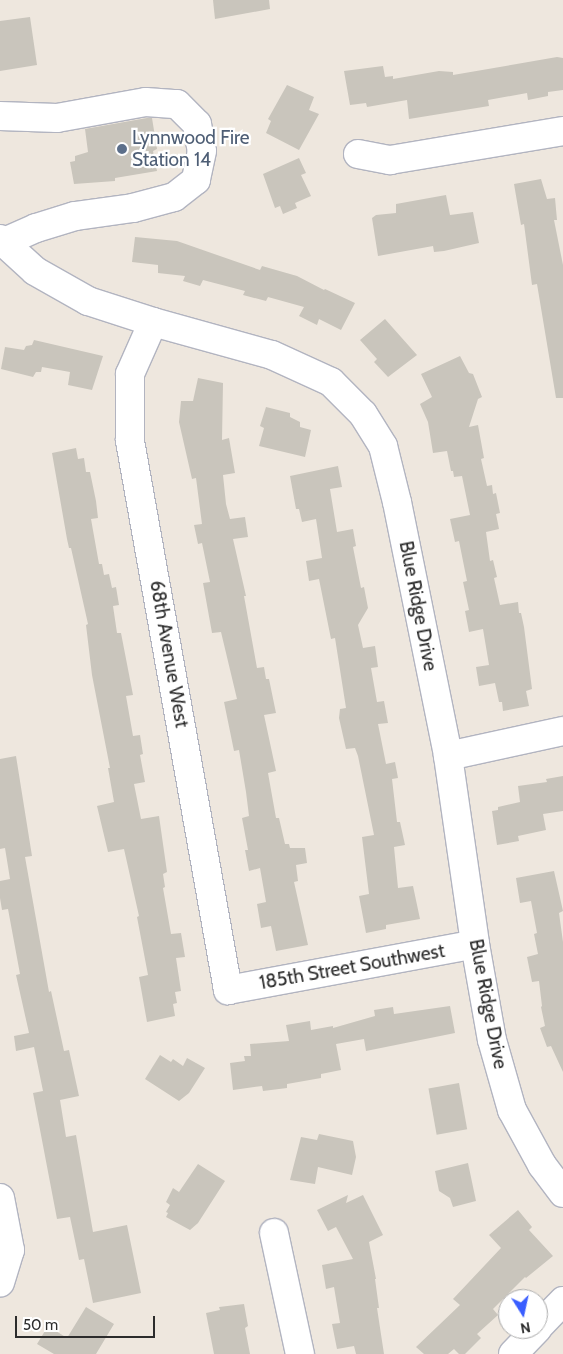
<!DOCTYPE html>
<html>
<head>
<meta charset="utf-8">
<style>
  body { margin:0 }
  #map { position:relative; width:563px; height:1354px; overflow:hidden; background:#eee7de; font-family:Cabin,sans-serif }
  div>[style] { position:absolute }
  .building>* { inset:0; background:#c9c5bc; transform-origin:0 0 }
  .roads { filter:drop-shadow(1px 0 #b2b4c0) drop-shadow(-1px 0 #b2b4c0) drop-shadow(0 1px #b2b4c0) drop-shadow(0 -1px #b2b4c0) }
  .minor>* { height:28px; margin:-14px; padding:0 14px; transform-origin:14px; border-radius:14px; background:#fff }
  .dots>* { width:14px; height:14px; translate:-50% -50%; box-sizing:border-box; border:2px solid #fff; border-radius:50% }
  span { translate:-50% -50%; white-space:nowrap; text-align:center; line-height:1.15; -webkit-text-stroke:4.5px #fff; paint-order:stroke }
  .service-label { font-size:19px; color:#4e5e75 }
  .left { translate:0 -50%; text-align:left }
  .street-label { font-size:19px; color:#2c2c2c }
  .north { position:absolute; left:498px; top:1289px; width:50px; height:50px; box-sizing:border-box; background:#fff; border:1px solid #ababab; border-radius:50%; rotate:170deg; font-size:14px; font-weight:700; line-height:20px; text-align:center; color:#2c2c2c }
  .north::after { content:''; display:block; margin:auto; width:18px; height:22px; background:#3a5eff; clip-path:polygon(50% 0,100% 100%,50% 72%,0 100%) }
  .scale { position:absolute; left:15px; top:1316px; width:140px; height:22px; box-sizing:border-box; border:2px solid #2c2c2c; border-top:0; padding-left:6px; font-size:15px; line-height:18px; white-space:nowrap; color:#2c2c2c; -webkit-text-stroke:4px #fff; paint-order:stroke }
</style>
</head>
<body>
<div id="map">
  <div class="building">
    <div style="clip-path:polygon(213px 0,269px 0,270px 9px,215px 19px)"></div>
    <div style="clip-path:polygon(30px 17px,37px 65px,0 71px,0 21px)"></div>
    <div style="clip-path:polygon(557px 57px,563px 58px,563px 90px,548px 92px,548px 96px,528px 100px,527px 93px,488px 100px,489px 106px,409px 119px,407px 100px,367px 107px,366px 103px,350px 105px,344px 71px,383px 66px,385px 77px,393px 76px,393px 79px,439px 71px,453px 72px,453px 75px)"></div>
    <div style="clip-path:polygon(287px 85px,314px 97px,309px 110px,319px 114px,299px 150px,266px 133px,271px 121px,268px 119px)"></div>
    <div style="clip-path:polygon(147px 118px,152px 118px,157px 149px,153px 151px,157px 171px,115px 178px,115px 181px,74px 184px,70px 162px,75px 161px,75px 156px,88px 152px,85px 129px)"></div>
    <div style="clip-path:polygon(299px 158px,306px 173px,301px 175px,311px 196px,295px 203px,297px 208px,283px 214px,280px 206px,275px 208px,263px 174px)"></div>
    <div style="clip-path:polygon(541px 179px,547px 199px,555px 198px,557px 220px,554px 220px,563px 265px,563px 398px,556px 398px,537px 284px,532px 285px,524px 224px,521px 225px,514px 184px)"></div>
    <div style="clip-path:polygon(446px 195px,450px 215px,473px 212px,479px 243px,444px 251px,434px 252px,433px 246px,378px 256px,372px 218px,376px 215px,396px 213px,396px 204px)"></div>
    <div style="clip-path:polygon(135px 237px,177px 241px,260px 270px,262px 266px,297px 276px,324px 290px,325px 289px,355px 303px,341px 330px,319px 319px,317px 325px,299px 316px,304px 307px,268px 297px,266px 301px,243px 295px,245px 291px,203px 280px,200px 286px,183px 281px,185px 276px,158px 273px,158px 265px,132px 262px)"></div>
    <div style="clip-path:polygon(385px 319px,417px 355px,388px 377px,374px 362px,377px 359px,360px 340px)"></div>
    <div style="clip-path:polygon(34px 340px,103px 356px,92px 390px,68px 385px,70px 372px,42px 367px,41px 372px,36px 372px,33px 377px,1px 369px,5px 347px,24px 350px,26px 346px,32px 345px)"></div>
    <div style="clip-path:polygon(460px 356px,469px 373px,473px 374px,482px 397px,478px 399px,469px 427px,478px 425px,484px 458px,481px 459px,487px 486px,492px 485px,493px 494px,496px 493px,500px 513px,496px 514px,499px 529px,486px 532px,490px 561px,493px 560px,497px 577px,494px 578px,500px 605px,518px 602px,519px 613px,521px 613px,524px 627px,532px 689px,526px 691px,529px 706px,503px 711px,502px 702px,499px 702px,495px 683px,479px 686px,476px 667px,489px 665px,483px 629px,469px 632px,465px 611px,469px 610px,463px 582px,467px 581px,459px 541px,455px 542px,450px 519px,470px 515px,462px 476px,454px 477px,453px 471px,451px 471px,447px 451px,433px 453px,428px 422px,420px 404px,432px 397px,421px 374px)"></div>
    <div style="clip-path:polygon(198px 378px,223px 383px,222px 440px,229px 438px,235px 473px,223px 475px,226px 504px,230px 519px,245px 517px,248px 537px,233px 539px,246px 596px,244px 596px,257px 668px,264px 667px,266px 679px,269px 679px,276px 713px,264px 715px,276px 771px,268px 773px,276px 818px,279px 818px,285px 844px,289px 844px,290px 848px,305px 848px,307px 863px,296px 865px,298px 881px,294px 882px,308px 945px,276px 951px,271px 926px,261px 928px,257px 904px,266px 902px,260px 868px,249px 871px,245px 850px,248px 850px,242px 818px,249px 816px,246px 792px,239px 750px,234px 751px,224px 702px,237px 699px,221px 632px,212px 633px,203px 583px,210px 582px,202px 543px,198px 544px,194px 525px,202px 524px,196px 478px,192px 479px,179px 422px,181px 401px,193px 401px)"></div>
    <div style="clip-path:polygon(266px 407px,290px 413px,290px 417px,300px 422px,300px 427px,311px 430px,305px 457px,259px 446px,264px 428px,260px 426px)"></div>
    <div style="clip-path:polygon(76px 448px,78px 459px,84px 458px,86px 472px,90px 472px,96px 501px,98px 518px,91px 519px,99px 564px,102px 564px,104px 575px,109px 574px,112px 588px,116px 587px,119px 605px,113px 606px,117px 633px,121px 633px,133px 695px,126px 696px,133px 736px,140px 735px,143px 754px,140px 755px,145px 782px,134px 784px,141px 819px,159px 816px,167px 872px,163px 874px,165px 887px,163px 888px,171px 934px,181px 933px,185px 957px,176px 958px,181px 991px,175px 992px,177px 1003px,173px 1004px,175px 1016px,147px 1022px,139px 977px,148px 975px,137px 917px,139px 916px,124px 849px,108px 852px,97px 806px,114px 802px,108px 768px,110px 768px,92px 675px,86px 625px,88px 624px,71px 548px,69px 548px,67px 539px,52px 453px)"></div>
    <div style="clip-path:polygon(338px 466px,342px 487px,330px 489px,337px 532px,353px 529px,356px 546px,353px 547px,361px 588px,364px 587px,368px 608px,358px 625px,363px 648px,375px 646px,378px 667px,371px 668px,377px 702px,384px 701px,388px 723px,378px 724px,386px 764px,395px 762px,398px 778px,392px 779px,397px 822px,400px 822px,405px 845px,394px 847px,398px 888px,413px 886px,420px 919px,386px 925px,386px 929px,366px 933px,359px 896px,369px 894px,362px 837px,374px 835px,358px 756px,355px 748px,346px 749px,339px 718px,340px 709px,346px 708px,335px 638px,331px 639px,319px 579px,309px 581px,306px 561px,322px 558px,316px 519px,302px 522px,299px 509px,296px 509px,290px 476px)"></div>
    <div style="clip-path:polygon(16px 756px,32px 856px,25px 857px,49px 992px,51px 991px,64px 1051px,69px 1050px,79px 1096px,60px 1100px,66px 1137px,76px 1135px,93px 1232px,127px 1225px,141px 1293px,93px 1303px,84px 1259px,79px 1260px,70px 1217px,57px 1219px,33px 1093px,43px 1091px,34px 1047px,16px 1051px,14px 1036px,29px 1033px,16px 975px,20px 974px,8px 909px,2px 910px,0 898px,0 881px,10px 879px,5px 848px,0 849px,0 759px)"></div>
    <div style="clip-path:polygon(563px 776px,563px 811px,543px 814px,546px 830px,518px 836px,519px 841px,497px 845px,492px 811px,498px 810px,498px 807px,520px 802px,518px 786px,547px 782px,546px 779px)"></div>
    <div style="clip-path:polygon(554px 871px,563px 911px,559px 913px,563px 942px,563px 1072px,551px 1046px,547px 1047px,540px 1028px,545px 1026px,541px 1007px,542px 1006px,539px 981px,532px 982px,527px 957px,538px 954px,534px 934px,537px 933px,531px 901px,520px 903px,516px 878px)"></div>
    <div style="clip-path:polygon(450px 1006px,455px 1033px,366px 1051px,364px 1039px,336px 1044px,341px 1070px,321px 1074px,321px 1078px,287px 1084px,287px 1088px,263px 1091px,262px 1086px,233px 1090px,230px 1063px,245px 1061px,244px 1056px,251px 1056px,250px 1044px,289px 1041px,286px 1025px,310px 1021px,311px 1030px,333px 1026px,333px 1028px,375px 1016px,374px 1010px,393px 1007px,394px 1014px)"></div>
    <div style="clip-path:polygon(160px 1055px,171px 1062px,173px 1059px,183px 1066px,187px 1058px,205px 1068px,189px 1093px,179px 1101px,145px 1079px)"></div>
    <div style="left:459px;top:1083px;width:47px;height:31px;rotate:80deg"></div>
    <div style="clip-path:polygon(319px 1134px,353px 1141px,356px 1157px,352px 1175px,318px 1167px,315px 1184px,290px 1180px,301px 1137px,317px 1140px)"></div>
    <div style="clip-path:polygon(468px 1163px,476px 1201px,453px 1207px,450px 1198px,439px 1191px,435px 1171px)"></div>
    <div style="clip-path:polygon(198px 1164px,225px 1181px,198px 1223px,190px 1230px,166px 1217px,168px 1213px,166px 1212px,170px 1205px,166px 1202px,173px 1188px,179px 1192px)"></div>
    <div style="clip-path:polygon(348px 1195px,346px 1203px,363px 1195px,383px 1235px,369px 1242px,376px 1279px,375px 1279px,379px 1308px,377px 1308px,384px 1354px,356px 1354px,354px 1346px,337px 1349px,332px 1324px,340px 1323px,334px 1287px,326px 1289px,322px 1265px,353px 1259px,336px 1227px,328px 1231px,317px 1210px)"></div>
    <div style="clip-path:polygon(518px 1210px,532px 1227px,529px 1230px,553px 1256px,526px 1278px,525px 1277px,493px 1309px,498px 1315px,477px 1334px,481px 1338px,465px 1354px,459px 1354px,454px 1349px,448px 1354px,424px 1354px,416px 1347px,460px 1305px,453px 1299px,501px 1248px,489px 1235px)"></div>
    <div style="clip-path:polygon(244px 1304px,248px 1326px,245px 1328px,250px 1354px,214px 1354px,206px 1313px,220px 1310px,219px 1307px)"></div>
    <div style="clip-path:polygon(86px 1307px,114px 1324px,96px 1354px,54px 1354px,37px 1344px,48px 1326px,67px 1338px)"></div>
  </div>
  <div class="roads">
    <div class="minor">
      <div style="left:0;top:116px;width:57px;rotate:2deg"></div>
      <div style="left:57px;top:118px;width:90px;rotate:-10.2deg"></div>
      <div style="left:146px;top:102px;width:31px;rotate:4deg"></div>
      <div style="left:177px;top:104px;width:28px;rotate:45deg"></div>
      <div style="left:197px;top:124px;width:27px;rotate:80deg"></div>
      <div style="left:202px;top:151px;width:30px;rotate:102deg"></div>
      <div style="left:196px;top:180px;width:28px;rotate:142deg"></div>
      <div style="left:174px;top:197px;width:42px;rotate:165deg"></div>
      <div style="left:133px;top:208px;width:59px;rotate:172.1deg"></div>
      <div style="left:75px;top:216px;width:41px;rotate:162.9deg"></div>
      <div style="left:36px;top:228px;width:36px;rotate:156deg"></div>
      <div style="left:358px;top:154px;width:33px;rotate:11deg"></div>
      <div style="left:390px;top:160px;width:175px;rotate:-9.5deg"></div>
      <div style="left:0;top:239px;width:47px;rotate:42.4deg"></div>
      <div style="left:35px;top:271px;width:61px;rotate:29.5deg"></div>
      <div style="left:88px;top:301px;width:68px;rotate:17.9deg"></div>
      <div style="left:153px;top:322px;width:123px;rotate:15.5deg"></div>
      <div style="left:272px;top:355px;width:65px;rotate:24.6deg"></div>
      <div style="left:331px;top:382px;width:45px;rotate:45deg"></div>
      <div style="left:363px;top:414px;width:38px;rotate:58deg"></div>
      <div style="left:383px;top:446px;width:58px;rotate:76deg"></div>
      <div style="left:397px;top:502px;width:259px;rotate:78.6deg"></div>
      <div style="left:448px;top:756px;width:190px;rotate:81.8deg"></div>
      <div style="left:475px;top:944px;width:97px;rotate:80deg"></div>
      <div style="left:492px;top:1040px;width:73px;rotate:74.1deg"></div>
      <div style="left:512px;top:1110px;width:63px;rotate:61.4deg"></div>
      <div style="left:542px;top:1165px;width:35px;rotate:53deg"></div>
      <div style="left:153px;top:322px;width:57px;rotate:113.9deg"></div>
      <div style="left:130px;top:374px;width:67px;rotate:90deg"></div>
      <div style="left:130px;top:441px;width:558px;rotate:79.88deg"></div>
      <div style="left:228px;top:990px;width:251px;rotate:-10.5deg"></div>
      <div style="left:448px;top:756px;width:118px;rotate:-12.3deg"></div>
      <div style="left:0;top:1198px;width:53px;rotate:79.1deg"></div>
      <div style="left:10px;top:1250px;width:34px;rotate:107deg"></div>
      <div style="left:274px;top:1233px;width:124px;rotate:77.9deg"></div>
      <div style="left:538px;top:1327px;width:36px;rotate:-46deg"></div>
      <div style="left:513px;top:1354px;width:35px;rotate:-46deg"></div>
    </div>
  </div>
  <div class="dots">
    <div style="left:122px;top:149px;background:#5c6f8a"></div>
  </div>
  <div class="service-label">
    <span class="left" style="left:132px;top:149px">Lynnwood Fire<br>Station 14</span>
  </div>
  <div class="street-label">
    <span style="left:418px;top:606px;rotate:79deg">Blue Ridge Drive</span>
    <span style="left:169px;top:654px;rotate:80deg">68th Avenue West</span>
    <span style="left:352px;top:967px;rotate:-10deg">185th Street Southwest</span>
    <span style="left:488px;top:1004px;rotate:79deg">Blue Ridge Drive</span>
  </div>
  <div class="north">N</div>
  <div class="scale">50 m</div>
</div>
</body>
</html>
